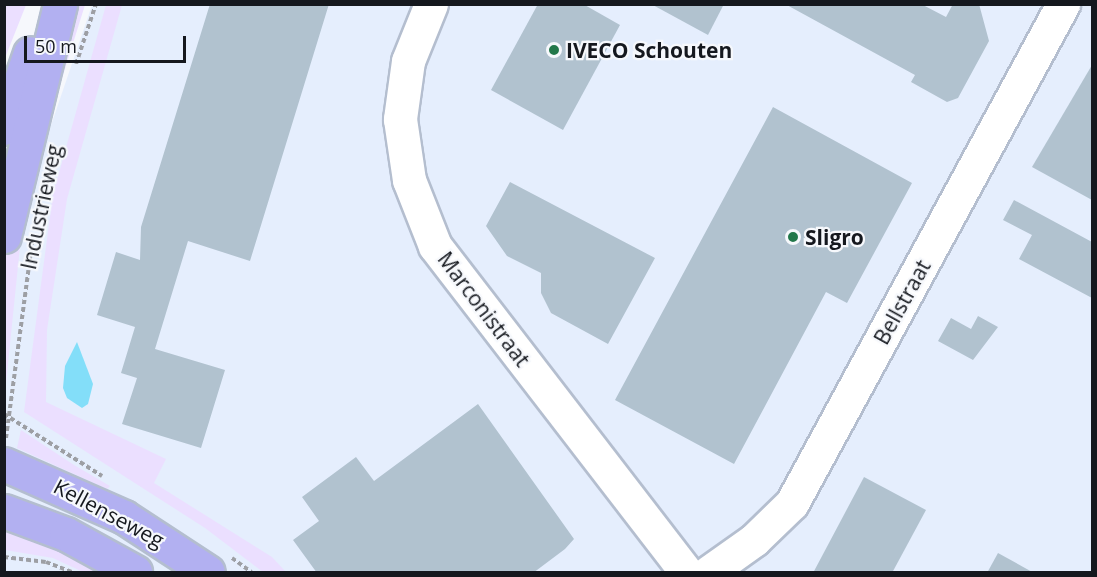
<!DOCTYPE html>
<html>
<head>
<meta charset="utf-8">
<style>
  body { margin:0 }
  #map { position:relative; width:1097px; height:577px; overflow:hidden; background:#f6f8fc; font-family:"Open Sans",sans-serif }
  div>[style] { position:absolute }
  .built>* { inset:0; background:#e5eefd }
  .green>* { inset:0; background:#ebdfff }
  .water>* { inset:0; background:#83def9 }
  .building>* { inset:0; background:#b1c2cf }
  .path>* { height:4px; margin-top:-2px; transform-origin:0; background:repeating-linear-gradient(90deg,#9d9fa4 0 4.5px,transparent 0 7.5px) }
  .roads { filter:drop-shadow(2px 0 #b4becf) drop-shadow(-2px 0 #b4becf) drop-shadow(0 2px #b4becf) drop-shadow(0 -2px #b4becf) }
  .minor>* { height:33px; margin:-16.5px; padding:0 16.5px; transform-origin:16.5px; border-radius:16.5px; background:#fff }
  .major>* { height:33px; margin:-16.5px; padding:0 16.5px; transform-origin:16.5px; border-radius:16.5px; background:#b2b0f1 }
  .dots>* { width:16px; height:16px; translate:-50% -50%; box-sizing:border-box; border:3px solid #f6f8fc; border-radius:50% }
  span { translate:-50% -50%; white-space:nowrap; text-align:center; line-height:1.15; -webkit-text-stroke:4.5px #f6f8fc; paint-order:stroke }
  .poi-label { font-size:21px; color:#15181e; font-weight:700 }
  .left { translate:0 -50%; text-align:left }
  .street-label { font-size:21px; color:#15181e }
  .frame { position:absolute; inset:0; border:6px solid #15181e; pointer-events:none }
  .scale { position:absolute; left:24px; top:36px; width:162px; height:27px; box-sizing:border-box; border:3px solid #15181e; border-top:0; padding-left:8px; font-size:18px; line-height:21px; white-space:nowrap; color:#15181e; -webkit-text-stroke:4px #f6f8fc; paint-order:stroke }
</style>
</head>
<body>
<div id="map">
  <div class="built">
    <div style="clip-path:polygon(92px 5px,1092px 5px,1092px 572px,5px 572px,5px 312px,33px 178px)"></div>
  </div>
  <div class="green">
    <div style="clip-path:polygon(5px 4px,26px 5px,5px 58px,4px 5px)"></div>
    <div style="clip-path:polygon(76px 5px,85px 5px,47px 126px,22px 227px,5px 393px,4px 266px,10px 234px)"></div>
    <div style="clip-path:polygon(106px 5px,122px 5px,67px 199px,47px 330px,46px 402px,166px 459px,154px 483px,272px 557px,286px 572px,263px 572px,205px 528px,24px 412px,53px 194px)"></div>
    <div style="clip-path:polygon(21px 430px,74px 465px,110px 486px,107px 489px,17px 448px)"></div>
    <div style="clip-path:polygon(6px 521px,121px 572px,83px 572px,53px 558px,5px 550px)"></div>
  </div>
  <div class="water">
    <div style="clip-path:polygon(77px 342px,93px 384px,88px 404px,82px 408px,67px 398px,63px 388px,65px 366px)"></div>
  </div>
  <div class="building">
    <div style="clip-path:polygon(210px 4px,329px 4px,250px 261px,188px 241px,155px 349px,225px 370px,201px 448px,122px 424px,137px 378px,121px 373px,135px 327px,97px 315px,116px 252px,140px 260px,141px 227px)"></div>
    <div style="clip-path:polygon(538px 4px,583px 4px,620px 25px,563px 130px,491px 90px)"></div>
    <div style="clip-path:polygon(651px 4px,724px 4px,708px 35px)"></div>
    <div style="clip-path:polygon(785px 4px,921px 4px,946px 17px,953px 4px,979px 4px,989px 41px,958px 98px,947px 102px,911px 82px,915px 75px)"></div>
    <div style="clip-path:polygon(1092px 65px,1092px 200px,1032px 167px)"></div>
    <div style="clip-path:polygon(773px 107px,912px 183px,847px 303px,826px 292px,734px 464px,615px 400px)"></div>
    <div style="clip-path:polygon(510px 182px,655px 258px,608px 344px,551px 313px,541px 293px,541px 273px,507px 256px,486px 226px)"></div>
    <div style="clip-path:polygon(1014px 200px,1092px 242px,1092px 298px,1019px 259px,1032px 235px,1003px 220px)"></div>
    <div style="clip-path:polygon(978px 316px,998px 327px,973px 360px,938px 341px,951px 318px,971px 329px)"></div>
    <div style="clip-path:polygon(478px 404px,574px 539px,565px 549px,533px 573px,317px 573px,293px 540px,319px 521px,302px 497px,356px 457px,374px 481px)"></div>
    <div style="clip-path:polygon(864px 477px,926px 510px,892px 573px,813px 573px)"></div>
    <div style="clip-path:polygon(998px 553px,1034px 573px,987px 573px)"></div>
  </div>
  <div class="path">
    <div style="left:76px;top:64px;width:63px;rotate:-71.6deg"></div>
    <div style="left:4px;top:414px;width:116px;rotate:32.3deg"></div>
    <div style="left:6px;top:438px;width:197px;rotate:-82.4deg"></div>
    <div style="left:4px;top:557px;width:42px;rotate:6.8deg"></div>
    <div style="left:46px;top:562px;width:28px;rotate:21deg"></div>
    <div style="left:232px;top:558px;width:24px;rotate:36deg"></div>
  </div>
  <div class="roads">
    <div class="minor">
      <div style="left:431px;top:4px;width:61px;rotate:112deg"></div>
      <div style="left:408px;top:61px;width:59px;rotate:97.9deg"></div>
      <div style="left:400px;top:119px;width:62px;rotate:81.6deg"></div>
      <div style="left:409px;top:180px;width:71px;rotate:68.5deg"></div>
      <div style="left:435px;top:246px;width:411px;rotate:52.4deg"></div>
      <div style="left:709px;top:572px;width:55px;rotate:-35.4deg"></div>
      <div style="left:754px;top:540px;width:53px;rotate:-44.2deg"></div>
      <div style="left:792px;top:503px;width:568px;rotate:-61.49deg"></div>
    </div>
    <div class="major">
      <div style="left:4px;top:128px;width:79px;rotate:-70.9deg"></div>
      <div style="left:4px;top:236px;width:239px;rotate:-76.4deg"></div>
      <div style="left:4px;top:464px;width:131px;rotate:23.8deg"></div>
      <div style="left:124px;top:517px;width:100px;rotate:33.2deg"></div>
      <div style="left:4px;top:511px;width:66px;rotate:20.4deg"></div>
      <div style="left:66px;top:534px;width:79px;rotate:28.8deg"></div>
    </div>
  </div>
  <div class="dots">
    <div style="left:554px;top:50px;background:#22774a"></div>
    <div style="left:793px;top:237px;background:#22774a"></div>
  </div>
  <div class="poi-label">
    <span class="left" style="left:566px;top:50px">IVECO Schouten</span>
    <span class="left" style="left:805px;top:237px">Sligro</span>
  </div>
  <div class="street-label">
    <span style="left:41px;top:207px;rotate:-78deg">Industrieweg</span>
    <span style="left:902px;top:302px;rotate:-61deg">Bellstraat</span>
    <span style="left:484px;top:309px;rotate:53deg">Marconistraat</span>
    <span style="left:109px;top:513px;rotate:28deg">Kellenseweg</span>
  </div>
  <div class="frame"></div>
  <div class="scale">50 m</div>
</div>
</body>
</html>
